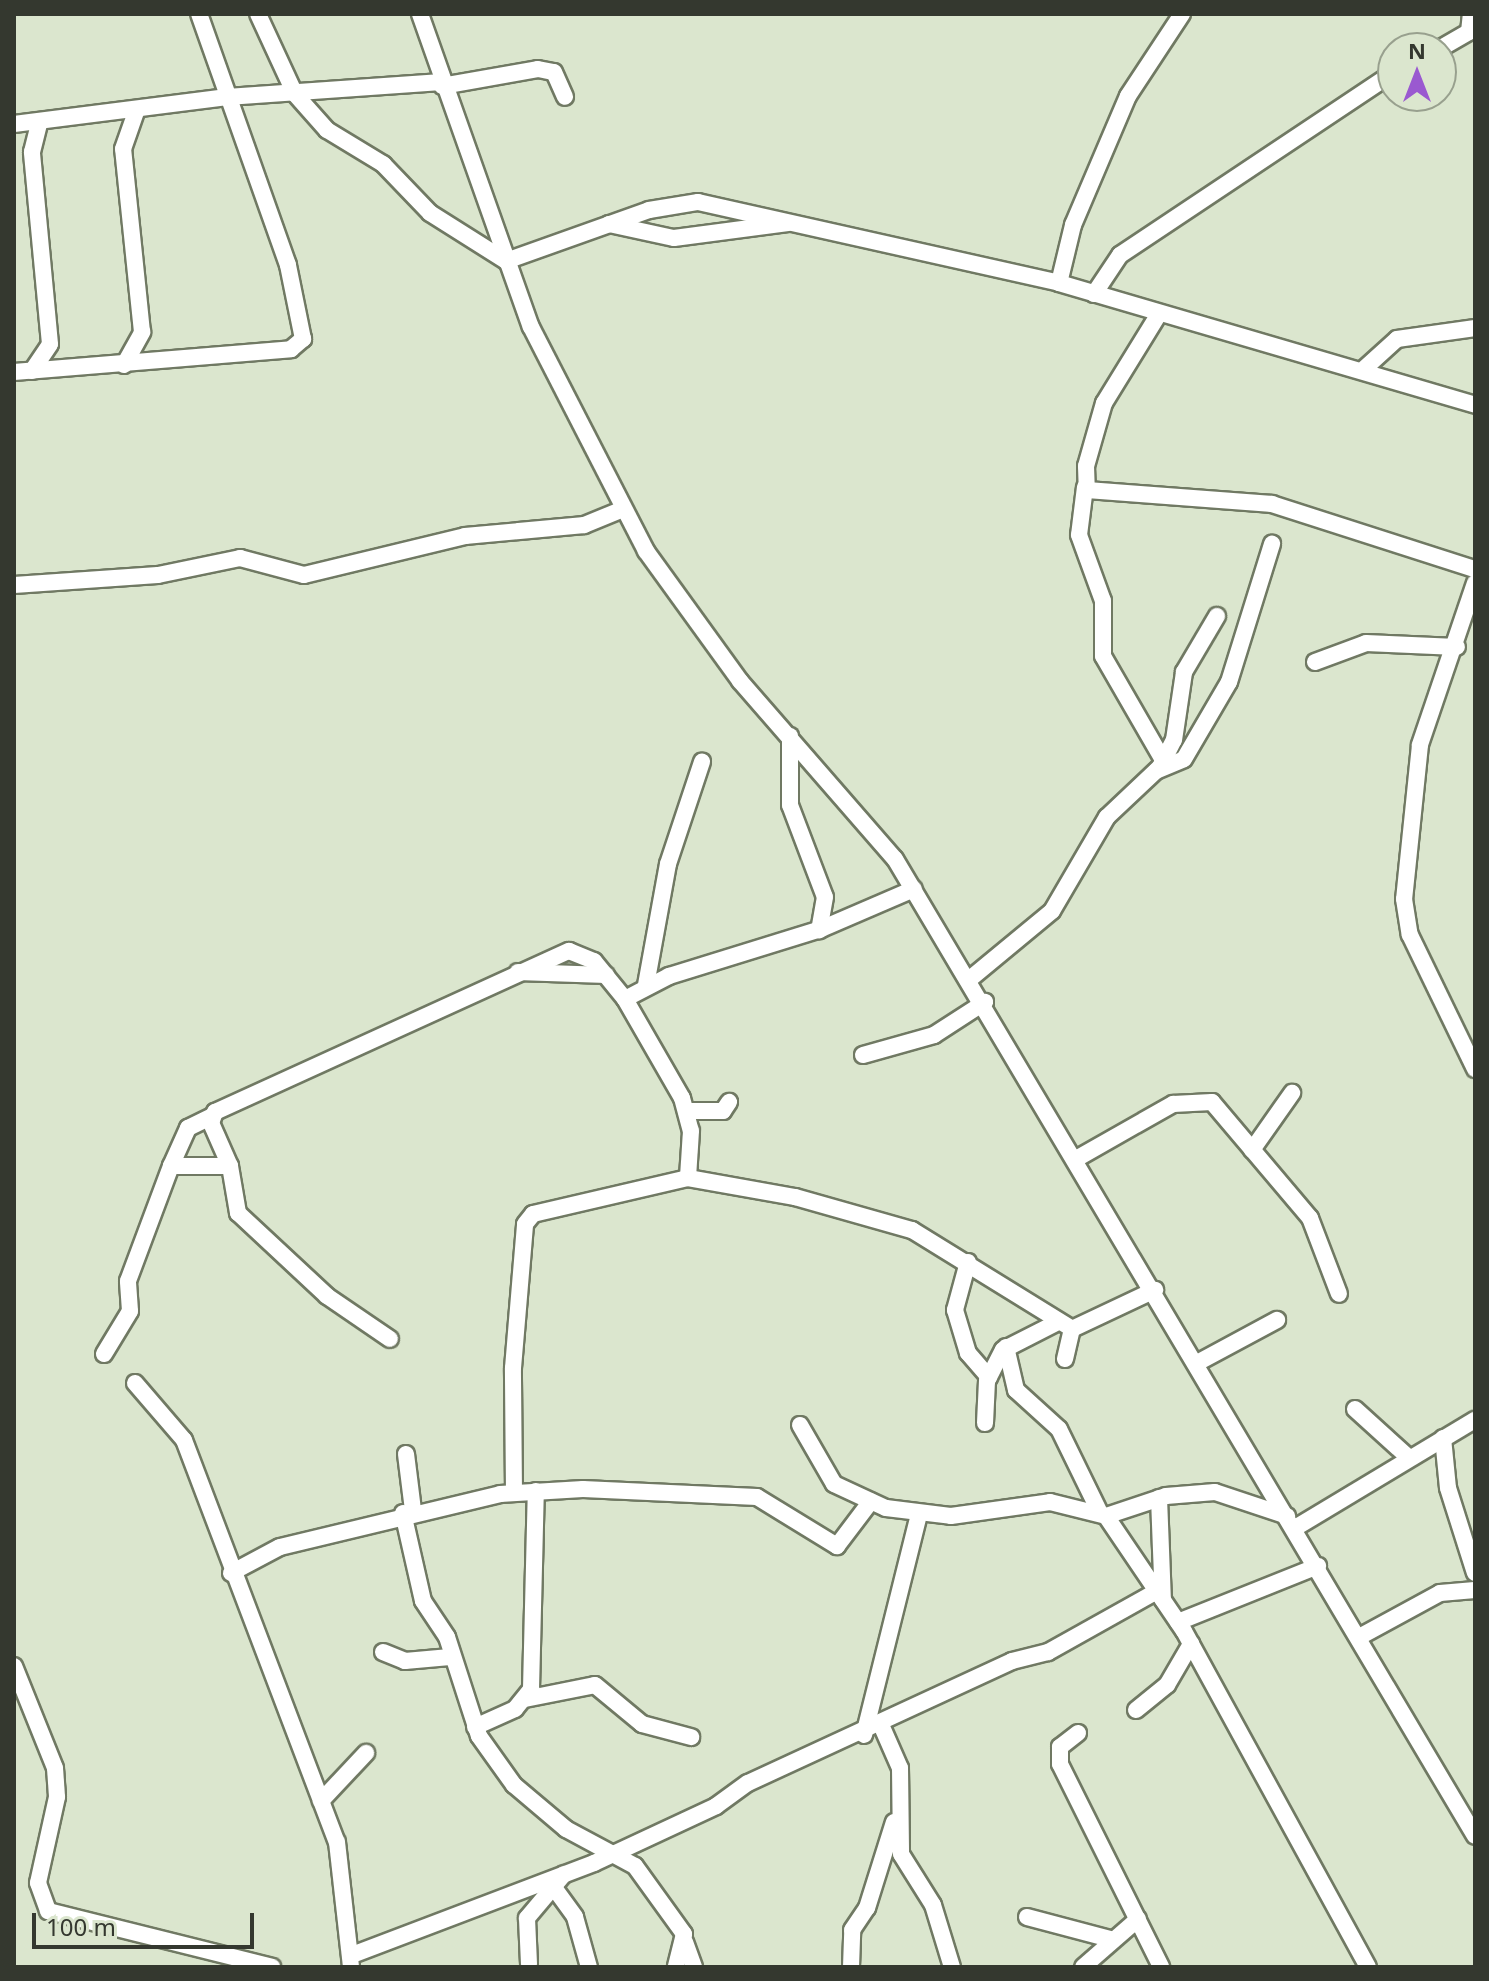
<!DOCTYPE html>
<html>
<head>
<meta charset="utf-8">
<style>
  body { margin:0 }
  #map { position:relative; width:1489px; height:1981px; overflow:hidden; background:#dbe6ce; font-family:"Noto Sans",sans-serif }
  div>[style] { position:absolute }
  .roads { filter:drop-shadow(2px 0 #707963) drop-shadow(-2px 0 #707963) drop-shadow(0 2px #707963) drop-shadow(0 -2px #707963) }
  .minor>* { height:16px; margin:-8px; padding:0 8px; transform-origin:8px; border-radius:8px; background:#fff }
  span { translate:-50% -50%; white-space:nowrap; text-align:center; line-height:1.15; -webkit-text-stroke:8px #dbe6ce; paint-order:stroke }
  .frame { position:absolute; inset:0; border:16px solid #34382f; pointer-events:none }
  .north { position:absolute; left:1377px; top:32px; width:80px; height:80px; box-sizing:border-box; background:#dbe6ce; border:2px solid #98a08e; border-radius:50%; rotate:0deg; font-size:22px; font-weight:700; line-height:32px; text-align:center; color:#34382f }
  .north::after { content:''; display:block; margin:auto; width:28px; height:36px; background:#9a59d0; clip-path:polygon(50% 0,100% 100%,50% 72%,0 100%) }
  .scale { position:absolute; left:32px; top:1913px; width:222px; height:36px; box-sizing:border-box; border:4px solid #34382f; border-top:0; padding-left:10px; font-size:24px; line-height:28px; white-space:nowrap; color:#34382f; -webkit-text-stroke:6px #dbe6ce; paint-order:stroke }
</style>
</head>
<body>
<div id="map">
  <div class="roads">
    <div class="minor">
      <div style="left:258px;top:14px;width:88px;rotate:65.2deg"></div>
      <div style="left:295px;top:94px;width:48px;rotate:48.4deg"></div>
      <div style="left:327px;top:130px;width:66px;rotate:31.3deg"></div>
      <div style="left:383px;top:164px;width:68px;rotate:46.2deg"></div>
      <div style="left:430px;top:213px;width:90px;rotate:32.3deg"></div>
      <div style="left:506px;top:261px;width:152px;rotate:-19.6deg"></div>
      <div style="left:649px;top:210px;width:50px;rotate:-9.3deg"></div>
      <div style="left:698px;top:202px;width:370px;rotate:12.6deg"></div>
      <div style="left:1059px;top:283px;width:434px;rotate:16.3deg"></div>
      <div style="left:420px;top:14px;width:332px;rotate:70.5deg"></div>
      <div style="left:531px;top:327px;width:252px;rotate:62.8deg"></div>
      <div style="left:646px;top:551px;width:160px;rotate:54.1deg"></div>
      <div style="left:740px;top:681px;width:236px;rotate:49deg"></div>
      <div style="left:895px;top:859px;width:1136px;rotate:59.3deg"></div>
      <div style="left:1441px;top:48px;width:32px;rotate:-30deg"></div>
      <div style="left:1469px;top:32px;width:18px;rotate:-84deg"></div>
      <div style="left:442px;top:86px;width:97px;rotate:-10deg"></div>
      <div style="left:538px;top:69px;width:16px;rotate:11deg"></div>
      <div style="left:554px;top:72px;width:27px;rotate:66deg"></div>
      <div style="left:14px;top:124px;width:215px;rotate:-7.2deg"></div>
      <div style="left:227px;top:97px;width:215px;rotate:-4deg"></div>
      <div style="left:609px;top:224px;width:66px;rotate:12.2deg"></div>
      <div style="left:674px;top:238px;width:115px;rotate:-7.5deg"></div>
      <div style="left:1059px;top:283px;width:60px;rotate:-76.4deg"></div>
      <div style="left:1073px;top:225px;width:140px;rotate:-66.9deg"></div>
      <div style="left:1128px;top:96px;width:98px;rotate:-56.6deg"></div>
      <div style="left:1094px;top:294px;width:47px;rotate:-56.3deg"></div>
      <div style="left:1120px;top:255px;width:328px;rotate:-33.7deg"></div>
      <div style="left:1157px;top:317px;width:101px;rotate:121.6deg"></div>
      <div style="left:1104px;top:403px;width:66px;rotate:105.9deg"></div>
      <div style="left:1086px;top:466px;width:24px;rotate:88deg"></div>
      <div style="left:1087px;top:490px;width:186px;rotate:4.3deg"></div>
      <div style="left:1272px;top:504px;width:213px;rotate:17.8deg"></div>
      <div style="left:124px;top:365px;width:38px;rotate:-61deg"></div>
      <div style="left:142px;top:332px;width:184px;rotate:-95.9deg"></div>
      <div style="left:123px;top:149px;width:42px;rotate:-70.7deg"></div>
      <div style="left:1365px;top:368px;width:43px;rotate:-42.2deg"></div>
      <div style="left:1397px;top:339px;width:79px;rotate:-8deg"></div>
      <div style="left:32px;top:371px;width:32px;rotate:-56deg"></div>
      <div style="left:50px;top:344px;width:193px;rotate:-95.4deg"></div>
      <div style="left:32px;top:152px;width:32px;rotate:-76deg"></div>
      <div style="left:14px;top:372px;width:278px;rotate:-4.7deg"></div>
      <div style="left:291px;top:349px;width:16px;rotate:-40deg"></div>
      <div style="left:303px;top:339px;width:76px;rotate:-101.5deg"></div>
      <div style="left:288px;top:265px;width:266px;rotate:-109.5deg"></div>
      <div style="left:1085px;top:487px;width:48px;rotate:97.1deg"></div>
      <div style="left:1079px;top:535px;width:70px;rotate:70deg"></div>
      <div style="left:1103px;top:601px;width:55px;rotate:90deg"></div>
      <div style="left:1103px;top:656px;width:120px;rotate:60deg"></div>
      <div style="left:1475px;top:583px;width:171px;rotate:108.8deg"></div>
      <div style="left:1420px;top:745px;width:155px;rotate:95.9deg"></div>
      <div style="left:1404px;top:899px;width:36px;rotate:81deg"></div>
      <div style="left:1410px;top:935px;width:149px;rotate:64.1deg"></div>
      <div style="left:14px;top:585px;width:144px;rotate:-4deg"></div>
      <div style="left:158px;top:575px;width:84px;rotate:-11.7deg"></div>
      <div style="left:240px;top:558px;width:66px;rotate:14.9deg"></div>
      <div style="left:304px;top:575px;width:166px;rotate:-13.6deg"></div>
      <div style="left:465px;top:536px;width:120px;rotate:-5.3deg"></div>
      <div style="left:584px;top:525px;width:42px;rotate:-22.3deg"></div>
      <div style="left:1315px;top:662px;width:54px;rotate:-20.4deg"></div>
      <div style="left:1366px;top:643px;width:91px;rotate:2.5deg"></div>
      <div style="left:790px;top:736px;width:69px;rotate:90deg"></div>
      <div style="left:790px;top:805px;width:98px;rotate:69.2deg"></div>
      <div style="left:825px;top:897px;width:34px;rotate:100deg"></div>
      <div style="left:1156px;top:771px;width:30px;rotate:-23deg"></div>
      <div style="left:1184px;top:759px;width:89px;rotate:-59.7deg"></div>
      <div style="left:1229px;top:682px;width:145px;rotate:-72.7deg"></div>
      <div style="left:518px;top:972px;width:88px;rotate:2deg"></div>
      <div style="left:971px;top:978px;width:105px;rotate:-39.6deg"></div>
      <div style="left:1052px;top:911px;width:109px;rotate:-59.7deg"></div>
      <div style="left:1107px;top:817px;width:73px;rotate:-43.3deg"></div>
      <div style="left:1160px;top:767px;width:30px;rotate:-63deg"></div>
      <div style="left:1174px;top:740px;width:69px;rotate:-81.6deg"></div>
      <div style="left:1184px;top:672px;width:65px;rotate:-59.5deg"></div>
      <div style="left:646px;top:985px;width:123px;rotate:-79.7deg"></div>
      <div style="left:668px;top:864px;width:108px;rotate:-71.6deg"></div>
      <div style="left:625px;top:999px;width:50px;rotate:-27.6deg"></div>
      <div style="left:669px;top:976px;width:159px;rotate:-17.2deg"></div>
      <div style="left:821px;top:929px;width:101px;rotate:-23.3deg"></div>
      <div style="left:863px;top:1055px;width:74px;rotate:-15.7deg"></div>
      <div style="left:934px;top:1035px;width:61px;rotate:-32.9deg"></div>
      <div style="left:686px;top:1111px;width:37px"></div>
      <div style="left:723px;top:1111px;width:11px;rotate:-56deg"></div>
      <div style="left:1252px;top:1150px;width:70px;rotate:-54.9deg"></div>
      <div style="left:1076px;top:1159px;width:112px;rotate:-29.6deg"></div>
      <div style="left:1173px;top:1104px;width:39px;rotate:-3deg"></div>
      <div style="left:1212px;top:1102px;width:152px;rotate:49.8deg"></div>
      <div style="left:1310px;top:1218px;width:81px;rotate:69.1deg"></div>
      <div style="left:171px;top:1166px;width:42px;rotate:-65.9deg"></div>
      <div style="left:188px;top:1128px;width:25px;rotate:-26deg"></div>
      <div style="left:230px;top:1166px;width:47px;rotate:-113.8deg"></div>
      <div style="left:211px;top:1123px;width:12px;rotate:-70deg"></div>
      <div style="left:215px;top:1112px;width:389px;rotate:-24.5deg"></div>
      <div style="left:569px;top:951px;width:27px;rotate:22deg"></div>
      <div style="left:594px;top:961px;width:49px;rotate:50.8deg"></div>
      <div style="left:625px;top:999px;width:114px;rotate:60.1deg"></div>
      <div style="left:682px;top:1098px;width:34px;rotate:75deg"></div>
      <div style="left:691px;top:1131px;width:47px;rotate:93.7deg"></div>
      <div style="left:968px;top:1262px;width:50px;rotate:105.2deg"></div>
      <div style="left:955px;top:1310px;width:45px;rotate:73.2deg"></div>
      <div style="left:968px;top:1353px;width:32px;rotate:49deg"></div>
      <div style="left:1006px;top:1347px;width:44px;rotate:76.9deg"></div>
      <div style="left:1016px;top:1390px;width:58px;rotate:42.2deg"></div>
      <div style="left:1059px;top:1429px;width:93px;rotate:64deg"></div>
      <div style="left:104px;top:1354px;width:50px;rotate:-58.8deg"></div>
      <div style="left:130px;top:1311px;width:30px;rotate:-94deg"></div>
      <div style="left:128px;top:1281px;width:123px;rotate:-69.5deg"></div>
      <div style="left:171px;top:1166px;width:59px"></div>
      <div style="left:230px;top:1166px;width:48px;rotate:80.3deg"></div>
      <div style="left:238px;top:1213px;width:122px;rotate:43deg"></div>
      <div style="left:327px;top:1296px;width:76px;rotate:34.3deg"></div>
      <div style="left:1065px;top:1359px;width:31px;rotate:-77deg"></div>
      <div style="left:1197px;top:1363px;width:91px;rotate:-28.3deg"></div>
      <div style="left:135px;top:1383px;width:75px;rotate:49.3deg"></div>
      <div style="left:184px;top:1440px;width:430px;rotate:69.2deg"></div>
      <div style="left:337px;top:1842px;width:126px;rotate:83.6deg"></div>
      <div style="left:1355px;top:1409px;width:73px;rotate:42.2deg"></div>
      <div style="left:985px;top:1423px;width:42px;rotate:-87.3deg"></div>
      <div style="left:987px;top:1381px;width:35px;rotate:-63deg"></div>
      <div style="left:1003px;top:1350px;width:62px;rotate:-27deg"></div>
      <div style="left:800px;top:1425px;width:68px;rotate:60deg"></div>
      <div style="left:834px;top:1484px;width:57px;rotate:24.8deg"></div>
      <div style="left:886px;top:1508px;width:65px;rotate:7deg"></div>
      <div style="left:951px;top:1516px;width:100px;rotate:-8deg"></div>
      <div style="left:1050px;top:1502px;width:58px;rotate:14deg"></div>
      <div style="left:1106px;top:1516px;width:139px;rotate:55.9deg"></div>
      <div style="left:1184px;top:1631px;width:383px;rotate:61.3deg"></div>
      <div style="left:1443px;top:1438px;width:50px;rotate:84.3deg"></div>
      <div style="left:1448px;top:1488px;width:89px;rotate:72.4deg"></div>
      <div style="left:406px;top:1454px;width:56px;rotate:82.9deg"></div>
      <div style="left:514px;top:1493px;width:125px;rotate:-90.5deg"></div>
      <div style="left:513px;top:1368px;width:144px;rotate:-85.2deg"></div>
      <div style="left:525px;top:1224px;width:13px;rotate:-51deg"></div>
      <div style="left:533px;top:1214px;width:159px;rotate:-13.1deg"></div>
      <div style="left:688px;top:1178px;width:109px;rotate:10.1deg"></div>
      <div style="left:795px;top:1197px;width:122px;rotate:15.8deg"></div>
      <div style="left:912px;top:1230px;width:188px;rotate:31.7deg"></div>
      <div style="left:1072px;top:1329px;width:92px;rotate:-25.2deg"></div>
      <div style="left:1159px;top:1498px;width:102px;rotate:87.8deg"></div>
      <div style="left:403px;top:1513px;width:90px;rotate:77.2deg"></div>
      <div style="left:423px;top:1601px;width:43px;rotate:56.3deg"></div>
      <div style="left:447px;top:1637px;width:104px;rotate:72.1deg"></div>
      <div style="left:479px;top:1736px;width:60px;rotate:54.5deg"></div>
      <div style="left:514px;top:1785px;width:68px;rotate:40.2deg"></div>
      <div style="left:566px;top:1829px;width:78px;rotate:28.2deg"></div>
      <div style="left:635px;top:1866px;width:84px;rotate:54.2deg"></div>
      <div style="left:684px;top:1934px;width:34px;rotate:104deg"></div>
      <div style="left:1106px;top:1516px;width:63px;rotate:-18.4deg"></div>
      <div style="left:1166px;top:1496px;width:49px;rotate:-4.7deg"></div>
      <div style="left:1215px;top:1492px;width:76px;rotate:18.4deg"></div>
      <div style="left:1295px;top:1528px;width:210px;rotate:-31deg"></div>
      <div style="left:231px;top:1573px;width:55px;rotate:-28deg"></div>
      <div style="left:280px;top:1547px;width:226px;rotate:-13.5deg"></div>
      <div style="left:500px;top:1494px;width:83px;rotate:-3.4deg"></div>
      <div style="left:583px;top:1489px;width:174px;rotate:2.6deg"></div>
      <div style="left:757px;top:1497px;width:94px;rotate:31.5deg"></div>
      <div style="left:837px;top:1546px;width:56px;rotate:-52.9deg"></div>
      <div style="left:1178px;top:1622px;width:151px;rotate:-21.8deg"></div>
      <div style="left:1361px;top:1636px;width:90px;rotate:-28.6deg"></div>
      <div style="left:1440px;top:1593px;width:35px;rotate:-5deg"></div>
      <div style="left:383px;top:1652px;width:24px;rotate:22deg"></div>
      <div style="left:405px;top:1661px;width:45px;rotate:-5.1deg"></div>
      <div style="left:14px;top:1666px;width:110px;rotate:68.1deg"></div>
      <div style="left:55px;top:1768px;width:29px;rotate:86deg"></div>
      <div style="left:57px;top:1797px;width:88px;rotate:102.5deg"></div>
      <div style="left:38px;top:1883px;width:30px;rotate:70deg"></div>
      <div style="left:48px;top:1911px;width:231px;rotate:14deg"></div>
      <div style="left:525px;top:1699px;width:71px;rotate:-11.3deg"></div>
      <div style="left:595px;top:1685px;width:61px;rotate:39.7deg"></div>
      <div style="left:642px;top:1724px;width:51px;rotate:14.9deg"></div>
      <div style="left:1136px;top:1710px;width:40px;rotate:-39deg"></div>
      <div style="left:1167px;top:1685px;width:48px;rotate:-59.7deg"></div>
      <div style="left:475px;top:1727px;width:44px;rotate:-24.2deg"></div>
      <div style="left:515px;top:1709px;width:26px;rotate:-51deg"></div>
      <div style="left:531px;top:1689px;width:198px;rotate:-88.6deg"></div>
      <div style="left:882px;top:1727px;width:45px;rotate:66.3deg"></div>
      <div style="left:900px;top:1768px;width:86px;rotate:89.3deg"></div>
      <div style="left:901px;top:1854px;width:60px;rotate:57.9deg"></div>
      <div style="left:933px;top:1905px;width:65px;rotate:73deg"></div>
      <div style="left:1078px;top:1733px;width:23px;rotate:142deg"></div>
      <div style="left:1060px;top:1747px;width:17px;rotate:90deg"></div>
      <div style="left:1060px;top:1764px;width:227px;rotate:63.5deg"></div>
      <div style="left:864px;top:1735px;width:228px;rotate:-76deg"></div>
      <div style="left:321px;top:1801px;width:66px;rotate:-46.8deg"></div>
      <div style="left:555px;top:1889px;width:34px;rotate:54deg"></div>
      <div style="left:575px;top:1917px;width:52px;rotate:74.4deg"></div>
      <div style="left:1027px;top:1917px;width:86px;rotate:14.8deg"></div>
      <div style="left:685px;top:1942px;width:27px;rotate:70deg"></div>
      <div style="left:352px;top:1955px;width:259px;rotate:-20.8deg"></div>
      <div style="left:594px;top:1863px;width:135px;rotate:-25deg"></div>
      <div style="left:716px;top:1806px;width:39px;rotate:-36deg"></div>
      <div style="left:748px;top:1783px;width:291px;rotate:-24.8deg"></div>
      <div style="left:1012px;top:1661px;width:37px;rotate:-14deg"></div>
      <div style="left:1048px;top:1652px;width:125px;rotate:-29.2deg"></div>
      <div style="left:529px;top:1964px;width:46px;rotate:-92.5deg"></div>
      <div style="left:527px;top:1918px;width:57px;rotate:-49.9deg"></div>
      <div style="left:851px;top:1967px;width:37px;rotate:-88deg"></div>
      <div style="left:852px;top:1930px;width:27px;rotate:-56deg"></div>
      <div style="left:867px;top:1908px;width:90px;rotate:-72.6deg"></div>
      <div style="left:1083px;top:1967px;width:73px;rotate:-41.1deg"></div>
    </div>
  </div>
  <div class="frame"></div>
  <div class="north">N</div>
  <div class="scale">100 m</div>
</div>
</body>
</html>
